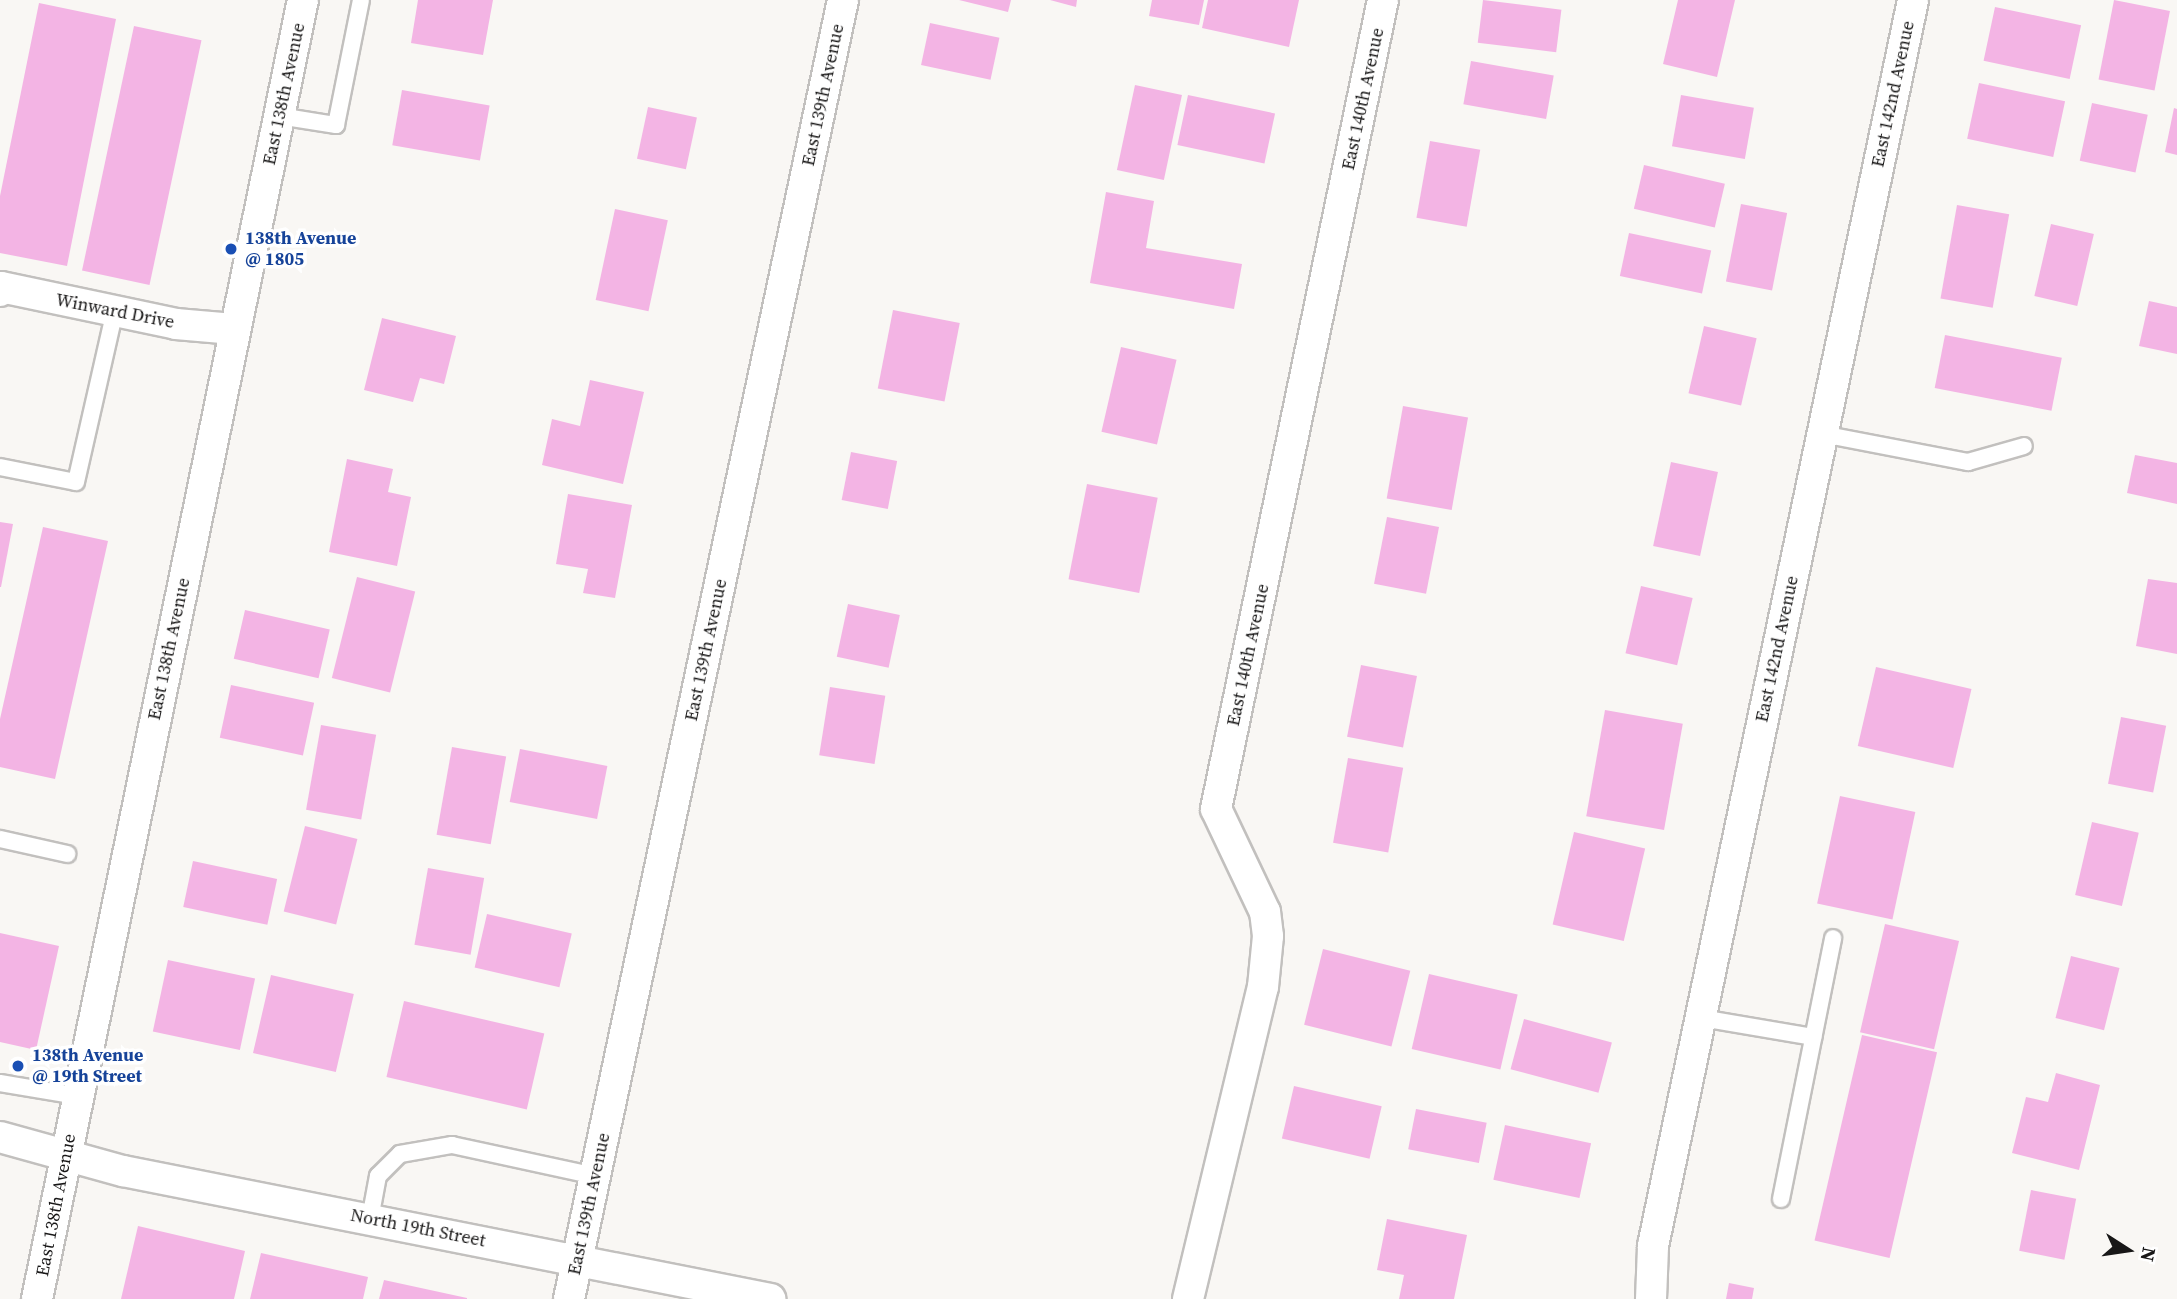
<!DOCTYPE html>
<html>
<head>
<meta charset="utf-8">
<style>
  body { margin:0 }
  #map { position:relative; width:2177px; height:1299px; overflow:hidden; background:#f9f7f4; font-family:"Source Serif 4",serif }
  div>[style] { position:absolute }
  .building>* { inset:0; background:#f3b4e4; transform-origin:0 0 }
  .roads { filter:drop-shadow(2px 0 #c2c0be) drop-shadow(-2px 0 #c2c0be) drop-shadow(0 2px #c2c0be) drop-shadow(0 -2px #c2c0be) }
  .lane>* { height:16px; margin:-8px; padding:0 8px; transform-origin:8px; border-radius:8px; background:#fff }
  .street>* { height:30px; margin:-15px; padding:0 15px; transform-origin:15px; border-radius:15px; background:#fff }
  .dots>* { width:19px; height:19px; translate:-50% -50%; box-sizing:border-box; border:4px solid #fff; border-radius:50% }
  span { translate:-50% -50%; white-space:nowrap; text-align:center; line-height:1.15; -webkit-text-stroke:7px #fff; paint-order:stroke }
  .street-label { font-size:18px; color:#181717 }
  .transit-label { font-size:18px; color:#164399; font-weight:700 }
  .left { translate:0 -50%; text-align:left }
  .north { position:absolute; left:2093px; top:1215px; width:70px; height:70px; -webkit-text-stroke:5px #fff; paint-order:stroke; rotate:102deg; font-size:19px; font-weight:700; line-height:28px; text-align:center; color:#181717 }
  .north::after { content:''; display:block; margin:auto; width:24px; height:32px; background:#181717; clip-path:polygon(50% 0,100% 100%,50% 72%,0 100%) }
</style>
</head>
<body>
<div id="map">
  <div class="building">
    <div style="clip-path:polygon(418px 0,493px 0,483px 55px,411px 43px)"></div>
    <div style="clip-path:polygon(959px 0,1011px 0,1008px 12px)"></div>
    <div style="clip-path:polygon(1050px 0,1077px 0,1076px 7px)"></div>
    <div style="clip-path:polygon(1152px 0,1204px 0,1199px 25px,1149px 16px)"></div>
    <div style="clip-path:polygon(1208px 0,1299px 0,1289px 47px,1202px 28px)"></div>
    <div style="left:1483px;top:0;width:79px;height:43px;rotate:7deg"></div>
    <div style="clip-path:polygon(1678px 0,1735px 0,1717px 77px,1663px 64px)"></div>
    <div style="left:2114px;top:0;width:57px;height:81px;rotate:11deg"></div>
    <div style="clip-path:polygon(39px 3px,116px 19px,67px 266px,0 253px,0 196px)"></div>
    <div style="left:1995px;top:7px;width:88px;height:55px;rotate:12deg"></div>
    <div style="left:930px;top:23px;width:71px;height:43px;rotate:12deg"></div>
    <div style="left:134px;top:26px;width:69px;height:250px;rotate:12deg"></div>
    <div style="left:1471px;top:61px;width:84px;height:44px;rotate:10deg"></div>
    <div style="left:1979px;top:83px;width:88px;height:57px;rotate:12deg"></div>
    <div style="left:1135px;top:85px;width:48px;height:87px;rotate:12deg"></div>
    <div style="left:402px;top:90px;width:89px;height:56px;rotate:10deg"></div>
    <div style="left:1188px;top:95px;width:89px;height:51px;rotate:12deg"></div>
    <div style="left:1681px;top:95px;width:74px;height:52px;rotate:10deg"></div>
    <div style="left:2092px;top:103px;width:57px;height:59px;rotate:12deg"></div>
    <div style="left:648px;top:107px;width:50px;height:53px;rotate:12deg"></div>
    <div style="clip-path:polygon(2174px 108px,2177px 109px,2177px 155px,2165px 152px)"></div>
    <div style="left:1430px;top:141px;width:51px;height:78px;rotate:10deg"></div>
    <div style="left:1644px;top:165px;width:83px;height:45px;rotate:13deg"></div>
    <div style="clip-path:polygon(1106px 192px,1154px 201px,1146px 248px,1242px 264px,1234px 309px,1090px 283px)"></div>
    <div style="left:1741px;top:204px;width:47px;height:79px;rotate:11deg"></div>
    <div style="left:1957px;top:205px;width:53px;height:95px;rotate:10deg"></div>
    <div style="left:615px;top:209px;width:54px;height:93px;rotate:12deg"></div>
    <div style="left:2051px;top:224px;width:44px;height:74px;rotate:13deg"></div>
    <div style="left:1629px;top:233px;width:84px;height:44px;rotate:12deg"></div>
    <div style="clip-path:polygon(2149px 301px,2177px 307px,2177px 354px,2139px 346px)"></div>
    <div style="left:893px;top:310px;width:68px;height:80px;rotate:11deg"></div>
    <div style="clip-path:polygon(382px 318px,456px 336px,444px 384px,420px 378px,413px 402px,364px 390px)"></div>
    <div style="left:1704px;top:326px;width:54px;height:69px;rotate:13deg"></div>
    <div style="left:1945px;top:335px;width:119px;height:54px;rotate:11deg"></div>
    <div style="left:1121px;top:347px;width:57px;height:87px;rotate:13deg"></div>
    <div style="clip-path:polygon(590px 380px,644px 392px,623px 484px,542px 465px,552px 419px,580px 426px)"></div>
    <div style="left:1403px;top:406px;width:66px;height:94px;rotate:10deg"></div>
    <div style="left:851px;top:452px;width:47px;height:49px;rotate:11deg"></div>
    <div style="clip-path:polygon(2135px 455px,2177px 463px,2177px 504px,2127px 493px)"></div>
    <div style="clip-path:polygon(347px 459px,393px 469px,388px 492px,411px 497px,397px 566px,329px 552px)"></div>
    <div style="left:1671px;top:462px;width:48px;height:86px;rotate:12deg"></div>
    <div style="left:1087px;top:484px;width:72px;height:97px;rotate:11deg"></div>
    <div style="clip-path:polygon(568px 494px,632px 505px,615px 598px,583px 593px,588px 569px,556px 564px)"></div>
    <div style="left:1387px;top:517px;width:53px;height:68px;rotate:11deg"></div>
    <div style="clip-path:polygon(0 522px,13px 524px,1px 587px,0 587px)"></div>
    <div style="clip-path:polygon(43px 527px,108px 541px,55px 779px,0 767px,0 719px)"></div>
    <div style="left:357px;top:577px;width:60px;height:104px;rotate:14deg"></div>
    <div style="clip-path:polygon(2148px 579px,2177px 583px,2177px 654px,2136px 646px)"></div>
    <div style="left:1641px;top:586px;width:53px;height:69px;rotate:13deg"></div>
    <div style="left:848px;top:604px;width:53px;height:54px;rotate:12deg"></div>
    <div style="left:245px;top:610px;width:87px;height:50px;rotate:13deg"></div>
    <div style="left:1361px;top:665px;width:57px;height:73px;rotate:11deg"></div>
    <div style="left:1876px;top:667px;width:98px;height:81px;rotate:13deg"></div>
    <div style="left:231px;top:685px;width:85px;height:54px;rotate:12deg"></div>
    <div style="left:830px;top:687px;width:56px;height:69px;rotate:9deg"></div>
    <div style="left:1605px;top:710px;width:79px;height:108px;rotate:10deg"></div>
    <div style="left:2121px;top:717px;width:46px;height:68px;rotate:11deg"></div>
    <div style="left:321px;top:725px;width:56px;height:86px;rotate:10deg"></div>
    <div style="left:452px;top:747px;width:55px;height:89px;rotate:10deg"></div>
    <div style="left:520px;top:749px;width:89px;height:54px;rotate:11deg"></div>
    <div style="left:1348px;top:758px;width:56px;height:86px;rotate:10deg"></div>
    <div style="left:1840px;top:796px;width:77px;height:110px;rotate:12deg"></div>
    <div style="left:2092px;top:822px;width:48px;height:75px;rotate:13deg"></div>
    <div style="left:305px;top:826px;width:54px;height:88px;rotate:14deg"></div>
    <div style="left:1574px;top:832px;width:73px;height:95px;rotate:13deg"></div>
    <div style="left:193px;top:861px;width:86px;height:47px;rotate:12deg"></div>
    <div style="left:428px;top:868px;width:57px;height:78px;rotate:10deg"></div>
    <div style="left:487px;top:914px;width:87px;height:55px;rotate:13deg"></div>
    <div style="left:1885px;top:924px;width:76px;height:111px;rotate:13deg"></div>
    <div style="clip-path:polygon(0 933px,59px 946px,36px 1050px,0 1042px)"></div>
    <div style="left:1323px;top:949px;width:90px;height:78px;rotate:14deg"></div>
    <div style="left:2071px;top:956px;width:50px;height:64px;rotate:14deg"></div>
    <div style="left:168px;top:960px;width:89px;height:73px;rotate:12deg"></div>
    <div style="left:1429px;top:974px;width:91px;height:77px;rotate:13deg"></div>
    <div style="left:271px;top:975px;width:85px;height:80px;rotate:13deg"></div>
    <div style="left:404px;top:1001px;width:144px;height:78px;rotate:13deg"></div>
    <div style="left:1524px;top:1019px;width:91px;height:52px;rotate:15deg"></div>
    <div style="left:1862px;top:1035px;width:77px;height:211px;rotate:13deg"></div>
    <div style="clip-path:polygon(2056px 1073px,2100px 1085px,2079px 1170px,2012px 1153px,2026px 1097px,2048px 1102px)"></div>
    <div style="left:1294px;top:1086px;width:90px;height:54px;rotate:13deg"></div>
    <div style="left:1416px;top:1109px;width:72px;height:41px;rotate:11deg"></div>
    <div style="left:1505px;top:1125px;width:88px;height:56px;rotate:12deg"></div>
    <div style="left:2031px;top:1190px;width:46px;height:62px;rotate:11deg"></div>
    <div style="clip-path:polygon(1387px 1219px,1467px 1235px,1454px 1299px,1399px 1299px,1404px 1275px,1377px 1270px)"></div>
    <div style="clip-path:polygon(138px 1226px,245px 1251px,234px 1299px,121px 1299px)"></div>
    <div style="clip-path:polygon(261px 1253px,368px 1277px,363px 1299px,250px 1299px)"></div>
    <div style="clip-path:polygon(384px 1280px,467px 1298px,467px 1299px,379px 1299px)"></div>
    <div style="clip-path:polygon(1729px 1283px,1754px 1288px,1752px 1299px,1726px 1299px)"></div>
  </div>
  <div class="roads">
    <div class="lane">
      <div style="left:279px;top:116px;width:58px;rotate:9deg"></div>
      <div style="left:336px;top:125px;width:127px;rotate:-78.7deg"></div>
      <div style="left:1822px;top:434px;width:149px;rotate:10.9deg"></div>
      <div style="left:1968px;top:462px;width:58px;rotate:-15.9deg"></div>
      <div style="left:0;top:467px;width:77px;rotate:11.2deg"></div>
      <div style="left:76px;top:482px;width:175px;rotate:-77.2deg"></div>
      <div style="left:0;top:839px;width:69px;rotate:12.6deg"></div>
      <div style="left:1701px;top:1018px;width:114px;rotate:9.6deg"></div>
      <div style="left:0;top:1083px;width:79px;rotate:9.5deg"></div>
      <div style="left:1781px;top:1199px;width:266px;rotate:-78.7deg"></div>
      <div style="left:370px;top:1219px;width:44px;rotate:-79.5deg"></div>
      <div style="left:378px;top:1176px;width:31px;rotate:-45deg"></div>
      <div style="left:400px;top:1154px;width:53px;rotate:-9.8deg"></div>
      <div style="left:452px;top:1145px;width:146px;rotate:12.2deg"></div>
    </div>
    <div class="street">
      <div style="left:0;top:291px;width:4px;rotate:-76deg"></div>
      <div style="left:1px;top:287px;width:179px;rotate:11.9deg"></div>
      <div style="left:176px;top:324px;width:58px;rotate:4.9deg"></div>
      <div style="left:0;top:1137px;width:128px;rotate:15.5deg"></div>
      <div style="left:123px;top:1171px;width:660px;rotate:11.19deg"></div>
      <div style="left:37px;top:1299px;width:1326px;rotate:-78.43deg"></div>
      <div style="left:569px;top:1299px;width:1328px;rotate:-78.09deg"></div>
      <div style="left:1188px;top:1299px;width:321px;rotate:-76.5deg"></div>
      <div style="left:1263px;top:987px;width:51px;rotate:-84.4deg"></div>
      <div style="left:1268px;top:936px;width:24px;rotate:-97deg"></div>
      <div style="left:1265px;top:912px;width:114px;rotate:-115.4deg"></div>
      <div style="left:1216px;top:809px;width:826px;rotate:-78.34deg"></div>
      <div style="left:1651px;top:1299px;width:53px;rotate:-87.8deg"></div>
      <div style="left:1653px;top:1246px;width:1273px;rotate:-78.21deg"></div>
    </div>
  </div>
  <div class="dots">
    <div style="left:231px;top:249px;background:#1a4fb4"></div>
    <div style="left:18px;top:1066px;background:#1a4fb4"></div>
  </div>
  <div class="street-label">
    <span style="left:284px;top:94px;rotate:-78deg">East 138th Avenue</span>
    <span style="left:1893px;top:94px;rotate:-78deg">East 142nd Avenue</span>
    <span style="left:823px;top:95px;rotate:-78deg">East 139th Avenue</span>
    <span style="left:1363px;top:99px;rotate:-78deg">East 140th Avenue</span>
    <span style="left:115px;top:311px;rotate:11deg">Winward Drive</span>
    <span style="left:169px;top:649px;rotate:-78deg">East 138th Avenue</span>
    <span style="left:1777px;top:649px;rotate:-78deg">East 142nd Avenue</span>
    <span style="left:706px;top:650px;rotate:-78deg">East 139th Avenue</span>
    <span style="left:1248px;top:655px;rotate:-78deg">East 140th Avenue</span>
    <span style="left:589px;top:1204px;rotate:-78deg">East 139th Avenue</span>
    <span style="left:56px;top:1205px;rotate:-79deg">East 138th Avenue</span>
    <span style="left:418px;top:1228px;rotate:11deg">North 19th Street</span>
  </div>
  <div class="transit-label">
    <span class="left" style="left:245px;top:249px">138th Avenue<br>@ 1805</span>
    <span class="left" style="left:32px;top:1066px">138th Avenue<br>@ 19th Street</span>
  </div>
  <div class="north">N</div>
</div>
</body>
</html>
